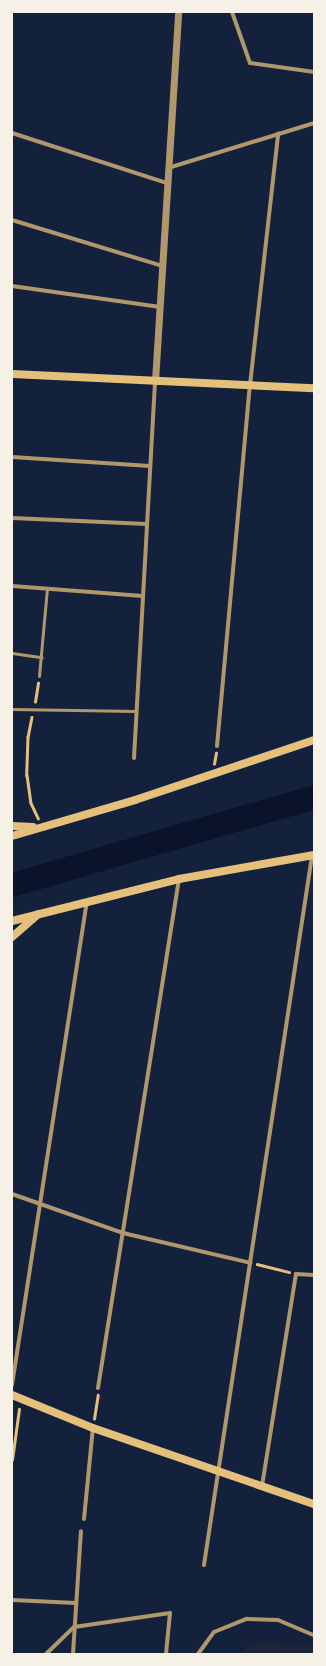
<!DOCTYPE html>
<html>
<head>
<meta charset="utf-8">
<style>
  body { margin:0 }
  #map { position:relative; width:326px; height:1666px; overflow:hidden; background:#14213d; font-family:"Playfair Display",serif }
  div>[style] { position:absolute }
  .green>* { inset:0; background:#1d2539 }
  .river>* { height:24px; margin:-12px; padding:0 12px; transform-origin:12px; border-radius:12px; background:#0b132b }
  .path>* { height:2.5px; margin:-1.25px; padding:0 1.25px; transform-origin:1.25px; border-radius:1.25px; background:#e5c07b }
  .service>* { height:3px; margin:-1.5px; padding:0 1.5px; transform-origin:1.5px; border-radius:1.5px; background:#b1986c }
  .minor>* { height:4px; margin:-2px; padding:0 2px; transform-origin:2px; border-radius:2px; background:#b1986c }
  .tertiary>* { height:7px; margin:-3.5px; padding:0 3.5px; transform-origin:3.5px; border-radius:3.5px; background:#b1986c }
  .secondary>* { height:8px; margin:-4px; padding:0 4px; transform-origin:4px; border-radius:4px; background:#e5c07b }
  span { translate:-50% -50%; white-space:nowrap; text-align:center; line-height:1.15; -webkit-text-stroke:4px #f6f1e7; paint-order:stroke }
  .frame { position:absolute; inset:0; border:13px solid #f6f1e7; pointer-events:none }
</style>
</head>
<body>
<div id="map">
  <div class="green">
    <div style="clip-path:polygon(253px 1643px,307px 1645px,314px 1648px,314px 1654px,237px 1654px)"></div>
  </div>
  <div class="river">
    <div style="left:12px;top:885px;width:315px;rotate:-16.2deg"></div>
  </div>
  <div class="path">
    <div style="left:35px;top:702px;width:19px;rotate:-81deg"></div>
    <div style="left:32px;top:717px;width:20px;rotate:101deg"></div>
    <div style="left:28px;top:737px;width:38px;rotate:92deg"></div>
    <div style="left:27px;top:775px;width:28px;rotate:82deg"></div>
    <div style="left:31px;top:803px;width:17px;rotate:65deg"></div>
    <div style="left:214px;top:764px;width:11px;rotate:-80deg"></div>
    <div style="left:257px;top:1264px;width:33px;rotate:14deg"></div>
    <div style="left:94px;top:1419px;width:24px;rotate:-81deg"></div>
    <div style="left:12px;top:1460px;width:51px;rotate:-82.2deg"></div>
  </div>
  <div class="service">
    <div style="left:12px;top:653px;width:30px;rotate:8deg"></div>
    <div style="left:39px;top:676px;width:88px;rotate:-84.8deg"></div>
    <div style="left:12px;top:709px;width:124px;rotate:0.9deg"></div>
  </div>
  <div class="minor">
    <div style="left:232px;top:12px;width:54px;rotate:70.6deg"></div>
    <div style="left:250px;top:63px;width:65px;rotate:8deg"></div>
    <div style="left:12px;top:133px;width:163px;rotate:17.9deg"></div>
    <div style="left:168px;top:168px;width:153px;rotate:-17.1deg"></div>
    <div style="left:12px;top:220px;width:157px;rotate:17deg"></div>
    <div style="left:12px;top:286px;width:148px;rotate:8.1deg"></div>
    <div style="left:12px;top:457px;width:138px;rotate:3.7deg"></div>
    <div style="left:12px;top:518px;width:135px;rotate:2.5deg"></div>
    <div style="left:12px;top:586px;width:131px;rotate:4.4deg"></div>
    <div style="left:217px;top:746px;width:363px;rotate:-84.8deg"></div>
    <div style="left:250px;top:385px;width:253px;rotate:-83.6deg"></div>
    <div style="left:134px;top:758px;width:378px;rotate:-86.8deg"></div>
    <div style="left:12px;top:1194px;width:118px;rotate:19.4deg"></div>
    <div style="left:123px;top:1233px;width:131px;rotate:13.2deg"></div>
    <div style="left:12px;top:1385px;width:490px;rotate:-81.2deg"></div>
    <div style="left:98px;top:1388px;width:515px;rotate:-80.96deg"></div>
    <div style="left:262px;top:1486px;width:215px;rotate:-80.9deg"></div>
    <div style="left:296px;top:1274px;width:18px;rotate:3deg"></div>
    <div style="left:84px;top:1519px;width:91px;rotate:-84.4deg"></div>
    <div style="left:204px;top:1565px;width:717px;rotate:-81.34deg"></div>
    <div style="left:12px;top:1600px;width:64px;rotate:2.7deg"></div>
    <div style="left:46px;top:1654px;width:39px;rotate:-44deg"></div>
    <div style="left:74px;top:1627px;width:97px;rotate:-8.3deg"></div>
    <div style="left:170px;top:1613px;width:41px;rotate:95.6deg"></div>
    <div style="left:73px;top:1654px;width:123px;rotate:-86.3deg"></div>
    <div style="left:198px;top:1654px;width:27px;rotate:-54deg"></div>
    <div style="left:214px;top:1632px;width:35px;rotate:-22deg"></div>
    <div style="left:247px;top:1619px;width:31px;rotate:2deg"></div>
    <div style="left:278px;top:1620px;width:39px;rotate:23deg"></div>
  </div>
  <div class="tertiary">
    <div style="left:155px;top:381px;width:370px;rotate:-86.4deg"></div>
  </div>
  <div class="secondary">
    <div style="left:12px;top:374px;width:302px;rotate:2.7deg"></div>
    <div style="left:12px;top:826px;width:21px;rotate:3deg"></div>
    <div style="left:12px;top:836px;width:128px;rotate:-16.3deg"></div>
    <div style="left:135px;top:800px;width:189px;rotate:-18.5deg"></div>
    <div style="left:12px;top:921px;width:172px;rotate:-14.1deg"></div>
    <div style="left:179px;top:879px;width:137px;rotate:-10.1deg"></div>
    <div style="left:12px;top:937px;width:35px;rotate:-41deg"></div>
    <div style="left:12px;top:1395px;width:87px;rotate:22.2deg"></div>
    <div style="left:93px;top:1428px;width:234px;rotate:19deg"></div>
  </div>
  <div class="frame"></div>
</div>
</body>
</html>
